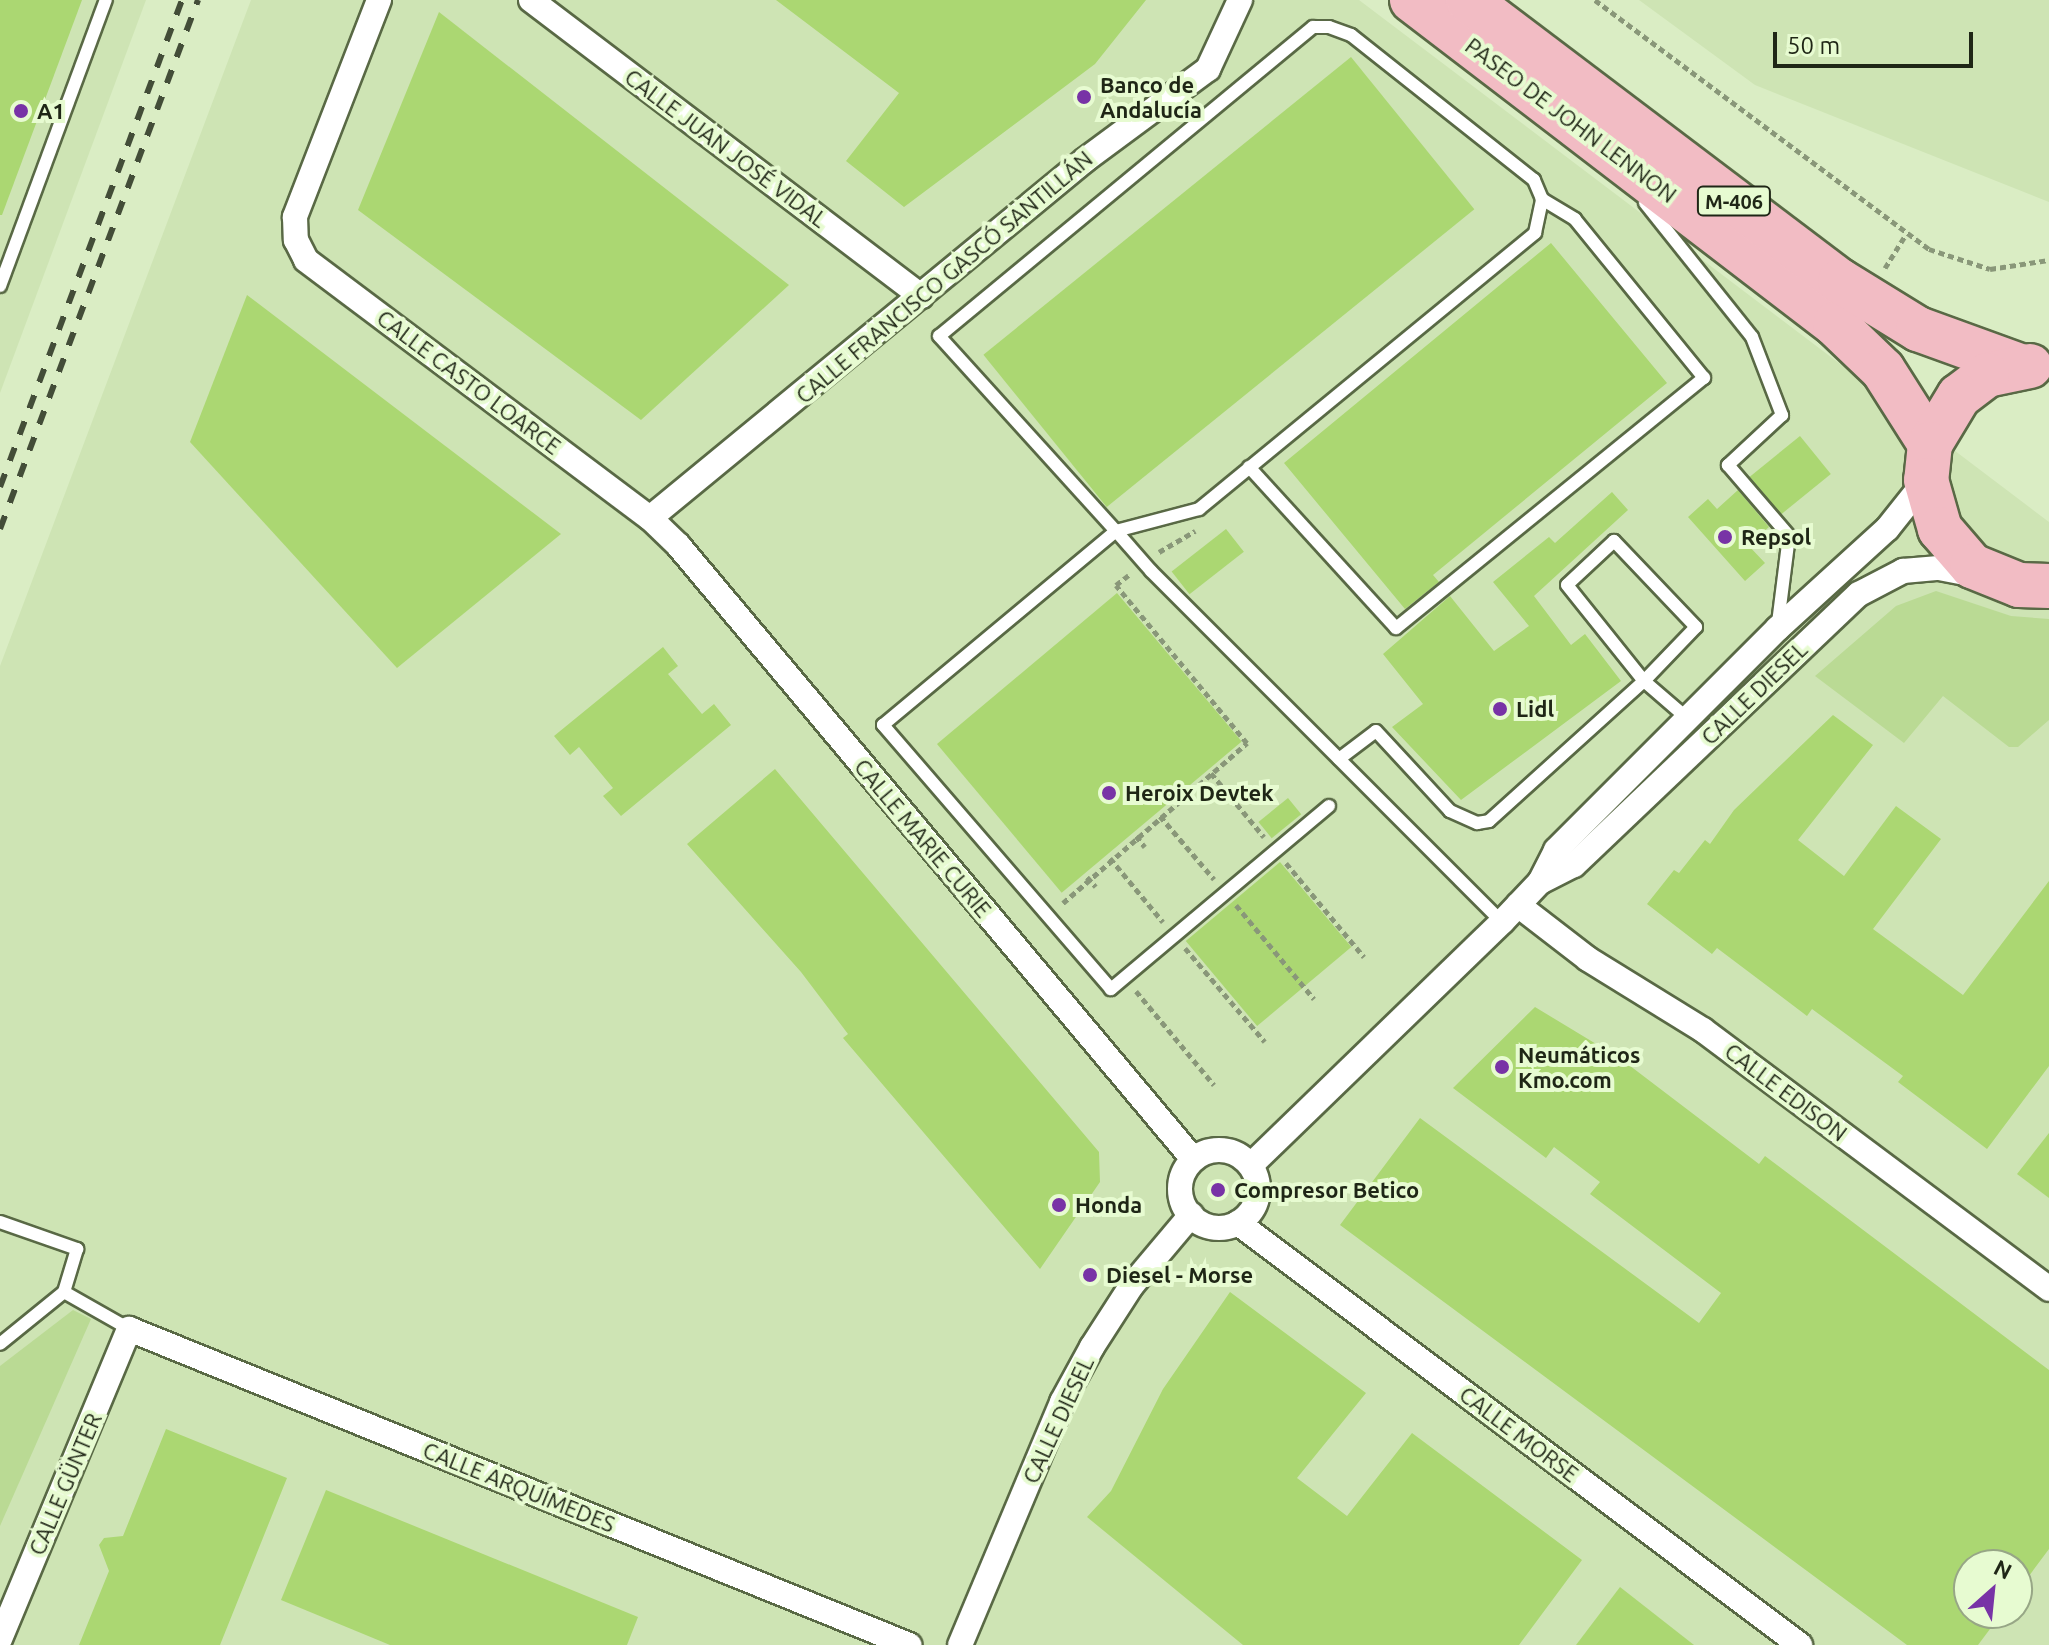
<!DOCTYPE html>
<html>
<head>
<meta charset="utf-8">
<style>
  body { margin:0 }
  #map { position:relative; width:2049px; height:1645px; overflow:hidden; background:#daedc4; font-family:Ubuntu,sans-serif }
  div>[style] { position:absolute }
  .built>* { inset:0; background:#cee4b4 }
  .green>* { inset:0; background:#bada94 }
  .building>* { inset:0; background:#abd772; transform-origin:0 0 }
  .path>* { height:5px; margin-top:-2.5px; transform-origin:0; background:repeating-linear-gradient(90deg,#899779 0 6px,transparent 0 10px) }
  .roads { filter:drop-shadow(2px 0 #596945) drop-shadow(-2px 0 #596945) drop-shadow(0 2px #596945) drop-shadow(0 -2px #596945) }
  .lane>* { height:12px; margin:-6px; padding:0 6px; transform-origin:6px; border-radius:6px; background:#fff }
  .street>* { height:24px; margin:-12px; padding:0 12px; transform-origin:12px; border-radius:12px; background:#fff }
  .street>.ring { margin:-12px; padding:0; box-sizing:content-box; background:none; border:24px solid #fff; border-radius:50% }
  .highway>* { height:44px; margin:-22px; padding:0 22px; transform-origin:22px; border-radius:22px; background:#f2bcc4 }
  .rail>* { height:6px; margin-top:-3px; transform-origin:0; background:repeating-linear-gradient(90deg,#434d38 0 14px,transparent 0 28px) }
  .dots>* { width:22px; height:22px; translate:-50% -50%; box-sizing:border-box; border:4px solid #e7fbd1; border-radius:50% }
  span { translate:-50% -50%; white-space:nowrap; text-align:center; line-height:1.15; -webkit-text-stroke:8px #e7fbd1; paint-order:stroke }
  .shield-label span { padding:2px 6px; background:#e7fbd1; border:2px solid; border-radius:6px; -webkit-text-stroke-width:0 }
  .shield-label { font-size:20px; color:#1f2616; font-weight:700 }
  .poi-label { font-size:22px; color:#1f2616; font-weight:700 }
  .left { translate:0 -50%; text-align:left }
  .street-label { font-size:22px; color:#1f2616 }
  .north { position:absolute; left:1953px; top:1549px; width:80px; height:80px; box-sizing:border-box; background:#e7fbd1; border:2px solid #97a686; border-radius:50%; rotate:27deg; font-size:22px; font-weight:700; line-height:32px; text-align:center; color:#1f2616 }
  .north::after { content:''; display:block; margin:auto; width:28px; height:36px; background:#7833a6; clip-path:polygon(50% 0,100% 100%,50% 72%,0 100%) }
  .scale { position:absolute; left:1773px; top:32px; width:200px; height:36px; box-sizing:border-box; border:4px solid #1f2616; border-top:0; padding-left:10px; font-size:24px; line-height:28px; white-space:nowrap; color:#1f2616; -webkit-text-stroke:6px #e7fbd1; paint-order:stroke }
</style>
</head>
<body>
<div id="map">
  <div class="built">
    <div style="clip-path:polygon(0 0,146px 0,0 393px)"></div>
    <div style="clip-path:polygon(evenodd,251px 0,1359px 0,2049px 522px,2049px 1645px,0 1645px,0 666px,251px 0,1969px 1565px,2017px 1565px,2017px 1613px,1969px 1613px,1969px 1565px)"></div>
    <div style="clip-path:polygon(1639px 0,2049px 0,2049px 202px,1755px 85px)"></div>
  </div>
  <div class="green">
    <div style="clip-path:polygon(1936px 591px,2011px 616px,2049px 619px,2049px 720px,2018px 747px,2009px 747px,1943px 696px,1904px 743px,1815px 676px,1896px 606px)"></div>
    <div style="clip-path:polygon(73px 1310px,91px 1319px,0 1526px,0 1366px)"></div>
  </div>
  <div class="building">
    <div style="clip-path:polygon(0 0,82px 0,2px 215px,0 215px)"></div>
    <div style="clip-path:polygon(776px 0,1146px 0,1095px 64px,904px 207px,846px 161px,899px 93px)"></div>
    <div style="clip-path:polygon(439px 12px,789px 285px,641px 420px,358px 210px)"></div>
    <div style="left:1351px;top:57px;width:196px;height:473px;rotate:51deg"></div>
    <div style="clip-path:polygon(1551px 243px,1667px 383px,1433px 575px,1439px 582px,1405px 609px,1284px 463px)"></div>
    <div style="clip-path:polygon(247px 295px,561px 534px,397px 668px,190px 442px)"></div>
    <div style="left:1800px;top:436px;width:49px;height:65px;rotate:51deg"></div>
    <div style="clip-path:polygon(1738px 490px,1769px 527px,1748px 545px,1765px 563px,1745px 581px,1688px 517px,1708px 499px,1717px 509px)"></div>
    <div style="clip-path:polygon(1612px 492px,1628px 510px,1534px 596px,1571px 645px,1585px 634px,1621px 681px,1461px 800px,1392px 727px,1423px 704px,1383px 654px,1450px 596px,1494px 651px,1529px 626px,1493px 582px,1549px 537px,1555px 543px)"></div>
    <div style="left:1226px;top:529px;width:29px;height:69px;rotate:52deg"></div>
    <div style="left:1117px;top:593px;width:194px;height:235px;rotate:50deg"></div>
    <div style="clip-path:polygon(663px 647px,678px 666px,668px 674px,702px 714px,714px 704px,731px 725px,621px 816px,603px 796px,613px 788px,579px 747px,570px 755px,554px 736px)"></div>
    <div style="clip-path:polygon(1833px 715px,1873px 745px,1798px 840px,1844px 876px,1896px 806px,1941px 839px,1873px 929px,1963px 995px,2049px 881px,2049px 1066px,1987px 1149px,1898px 1082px,1903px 1076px,1812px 1009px,1807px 1016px,1717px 948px,1712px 954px,1647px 904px,1674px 870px,1679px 873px,1705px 840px,1710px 844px,1734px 810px)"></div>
    <div style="clip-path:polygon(775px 769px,1099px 1152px,1100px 1182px,1040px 1269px,843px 1038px,848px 1034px,801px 972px,687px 844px)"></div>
    <div style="left:1288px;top:798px;width:21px;height:38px;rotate:51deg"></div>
    <div style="left:1280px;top:862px;width:111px;height:123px;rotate:50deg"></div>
    <div style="clip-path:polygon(1535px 1007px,1621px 1059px,1759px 1164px,1765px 1156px,2049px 1370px,2049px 1549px,2017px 1592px,2017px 1565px,1969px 1565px,1969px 1613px,2002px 1613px,1978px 1645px,1907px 1645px,1340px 1225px,1420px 1118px,1699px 1323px,1721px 1293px,1590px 1194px,1600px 1182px,1554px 1147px,1546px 1158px,1453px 1088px)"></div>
    <div style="clip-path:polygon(2049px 1133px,2049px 1198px,2017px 1174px)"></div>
    <div style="clip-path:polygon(1230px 1292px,1366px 1393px,1297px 1478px,1347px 1516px,1412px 1433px,1582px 1560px,1519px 1645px,1243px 1645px,1087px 1517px,1111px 1491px,1163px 1389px)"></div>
    <div style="clip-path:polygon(166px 1429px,287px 1478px,220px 1645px,79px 1645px,109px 1571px,99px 1545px,104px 1538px,123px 1536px)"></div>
    <div style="clip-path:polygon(326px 1490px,638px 1617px,627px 1645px,390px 1645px,281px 1600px)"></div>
    <div style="clip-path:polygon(1620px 1587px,1694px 1645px,1576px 1645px)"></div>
  </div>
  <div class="path">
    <div style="left:1595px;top:0;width:417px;rotate:36.7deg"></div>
    <div style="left:1929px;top:249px;width:64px;rotate:18.2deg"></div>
    <div style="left:1990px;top:269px;width:60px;rotate:-8.7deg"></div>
    <div style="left:1885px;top:268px;width:39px;rotate:-58deg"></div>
    <div style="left:1159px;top:552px;width:42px;rotate:-30.3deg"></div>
    <div style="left:1211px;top:773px;width:83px;rotate:50.4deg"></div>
    <div style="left:1186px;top:794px;width:12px;rotate:48deg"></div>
    <div style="left:1160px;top:816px;width:83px;rotate:49.4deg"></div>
    <div style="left:1136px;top:836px;width:14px;rotate:51deg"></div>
    <div style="left:1110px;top:858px;width:83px;rotate:50.4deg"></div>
    <div style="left:1286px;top:863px;width:122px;rotate:50.3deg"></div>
    <div style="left:1087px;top:877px;width:13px;rotate:48deg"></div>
    <div style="left:1063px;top:903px;width:244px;rotate:-41deg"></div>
    <div style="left:1247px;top:743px;width:205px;rotate:-129.7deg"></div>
    <div style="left:1116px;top:585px;width:16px;rotate:-38deg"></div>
    <div style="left:1236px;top:905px;width:122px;rotate:50.3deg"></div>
    <div style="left:1185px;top:948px;width:123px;rotate:49.6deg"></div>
    <div style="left:1136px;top:991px;width:122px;rotate:50.3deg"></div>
  </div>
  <div class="roads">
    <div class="lane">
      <div style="left:1645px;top:203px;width:171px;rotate:51.4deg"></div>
      <div style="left:1752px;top:337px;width:84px;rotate:69deg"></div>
      <div style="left:1782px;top:415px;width:74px;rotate:137.2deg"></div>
      <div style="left:1728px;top:465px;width:94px;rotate:49.3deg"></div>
      <div style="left:1789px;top:536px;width:88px;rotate:97.2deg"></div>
      <div style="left:0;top:286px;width:305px;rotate:-69.7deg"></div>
      <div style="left:1249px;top:467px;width:218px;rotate:47.6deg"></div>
      <div style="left:1396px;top:628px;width:397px;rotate:-39.1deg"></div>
      <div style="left:1704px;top:378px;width:205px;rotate:-129.1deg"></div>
      <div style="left:1575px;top:219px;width:39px;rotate:-149deg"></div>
      <div style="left:1339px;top:759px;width:46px;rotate:-37.1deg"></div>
      <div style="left:1376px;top:731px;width:109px;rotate:47.2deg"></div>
      <div style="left:1450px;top:811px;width:30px;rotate:24deg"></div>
      <div style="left:1477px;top:823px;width:12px;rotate:-9deg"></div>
      <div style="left:1489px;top:821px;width:209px;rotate:-42.1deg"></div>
      <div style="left:1644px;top:681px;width:75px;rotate:-46.1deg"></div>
      <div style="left:1696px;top:627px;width:119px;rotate:-133.6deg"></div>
      <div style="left:1614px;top:541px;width:64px;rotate:136.9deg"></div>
      <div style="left:1567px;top:585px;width:123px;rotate:51.3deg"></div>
      <div style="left:1644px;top:681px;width:58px;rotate:40.8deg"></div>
      <div style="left:1329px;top:806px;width:285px;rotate:140deg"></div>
      <div style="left:1111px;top:989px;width:349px;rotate:-130.8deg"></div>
      <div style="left:883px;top:725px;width:303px;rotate:-39.8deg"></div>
      <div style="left:1116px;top:531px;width:86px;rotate:-14.8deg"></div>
      <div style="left:1199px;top:509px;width:435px;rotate:-39.4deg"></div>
      <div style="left:1535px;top:233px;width:35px;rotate:-78deg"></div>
      <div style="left:1542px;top:199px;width:21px;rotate:-113deg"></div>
      <div style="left:1534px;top:180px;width:233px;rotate:-141.6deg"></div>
      <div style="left:1351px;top:35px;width:23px;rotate:-160deg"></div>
      <div style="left:1329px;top:27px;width:16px;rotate:180deg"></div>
      <div style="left:1313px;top:27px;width:485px;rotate:140.4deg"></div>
      <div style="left:939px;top:336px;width:263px;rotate:47.8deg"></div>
      <div style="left:1116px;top:531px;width:53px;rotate:48.8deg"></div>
      <div style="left:1151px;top:571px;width:496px;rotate:45deg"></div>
      <div style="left:0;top:1222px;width:82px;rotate:19.3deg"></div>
      <div style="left:77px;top:1249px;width:45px;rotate:106.8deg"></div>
      <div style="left:64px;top:1292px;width:82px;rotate:140.9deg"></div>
      <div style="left:64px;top:1292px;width:75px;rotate:29.6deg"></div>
    </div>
    <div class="street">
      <div style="left:379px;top:0;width:233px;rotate:111.2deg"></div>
      <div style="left:295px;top:217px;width:23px;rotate:88deg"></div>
      <div style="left:296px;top:240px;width:22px;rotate:63deg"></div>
      <div style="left:306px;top:260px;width:430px;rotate:36.9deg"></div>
      <div style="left:650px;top:518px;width:39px;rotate:44deg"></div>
      <div style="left:678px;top:545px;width:801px;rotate:50.01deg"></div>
      <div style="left:531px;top:0;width:490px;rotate:37.2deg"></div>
      <div style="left:650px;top:518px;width:563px;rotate:-39.45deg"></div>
      <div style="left:1085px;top:160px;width:153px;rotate:-36.5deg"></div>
      <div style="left:1208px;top:69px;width:76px;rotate:-65.1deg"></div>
      <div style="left:1540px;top:882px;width:38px;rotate:-27deg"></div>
      <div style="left:1574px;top:865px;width:393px;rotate:-43.6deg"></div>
      <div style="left:1859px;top:594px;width:50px;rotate:-27.6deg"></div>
      <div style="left:1903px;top:571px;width:36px;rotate:-5deg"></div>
      <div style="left:1939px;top:568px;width:37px;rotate:11deg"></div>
      <div style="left:1518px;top:905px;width:88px;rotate:37.6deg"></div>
      <div style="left:1588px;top:959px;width:135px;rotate:31.7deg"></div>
      <div style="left:1703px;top:1030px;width:432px;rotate:36.8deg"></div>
      <div class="ring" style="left:1180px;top:1150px;width:54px;height:54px"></div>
      <div style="left:1251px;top:1165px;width:349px;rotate:-44.1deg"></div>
      <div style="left:1502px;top:922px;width:55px;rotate:-46.5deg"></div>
      <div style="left:1540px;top:882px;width:36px;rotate:-63deg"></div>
      <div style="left:1556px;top:850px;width:313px;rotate:-45deg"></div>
      <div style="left:1777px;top:629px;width:149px;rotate:-42.3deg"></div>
      <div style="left:1887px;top:529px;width:63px;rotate:-51.5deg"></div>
      <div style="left:1238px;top:1223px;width:703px;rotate:36.9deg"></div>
      <div style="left:0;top:1639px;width:336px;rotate:-67.4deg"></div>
      <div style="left:129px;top:1329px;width:842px;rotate:22.05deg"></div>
      <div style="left:960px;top:1645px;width:264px;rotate:-67.2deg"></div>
      <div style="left:1062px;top:1402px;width:63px;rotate:-61.4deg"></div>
      <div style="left:1092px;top:1347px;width:74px;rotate:-57.2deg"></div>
      <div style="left:1132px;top:1285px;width:92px;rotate:-49.9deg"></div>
    </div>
    <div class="highway">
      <div style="left:1412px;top:0;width:533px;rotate:37.45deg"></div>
      <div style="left:1835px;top:324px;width:66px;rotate:43.8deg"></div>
      <div style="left:1883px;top:370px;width:88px;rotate:57.6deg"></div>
      <div style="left:1468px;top:0;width:466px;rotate:37.1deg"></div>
      <div style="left:1840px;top:281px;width:92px;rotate:31.6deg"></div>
      <div style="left:1918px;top:329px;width:109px;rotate:19.9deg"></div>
      <div style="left:2030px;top:366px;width:44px;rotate:168.2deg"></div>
      <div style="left:1987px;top:375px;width:35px;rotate:143deg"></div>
      <div style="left:1959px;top:396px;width:56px;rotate:121.1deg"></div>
      <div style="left:1930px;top:444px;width:36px;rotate:96deg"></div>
      <div style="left:1926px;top:480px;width:51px;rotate:74.1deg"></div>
      <div style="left:1940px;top:529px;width:49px;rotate:49.1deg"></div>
      <div style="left:1972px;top:566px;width:51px;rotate:22deg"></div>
      <div style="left:2019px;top:585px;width:30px;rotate:2deg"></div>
    </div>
  </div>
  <div class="rail">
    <div style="left:0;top:487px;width:520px;rotate:-69.51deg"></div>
    <div style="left:0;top:529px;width:565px;rotate:-69.48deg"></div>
  </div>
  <div class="dots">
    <div style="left:1084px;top:97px;background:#7833a6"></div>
    <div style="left:21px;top:111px;background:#7833a6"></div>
    <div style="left:1725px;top:537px;background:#7833a6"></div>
    <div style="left:1500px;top:709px;background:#7833a6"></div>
    <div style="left:1109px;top:793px;background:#7833a6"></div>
    <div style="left:1502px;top:1067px;background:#7833a6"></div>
    <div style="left:1218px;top:1190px;background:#7833a6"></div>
    <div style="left:1059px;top:1205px;background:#7833a6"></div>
    <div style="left:1090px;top:1275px;background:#7833a6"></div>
  </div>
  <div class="shield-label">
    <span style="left:1734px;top:201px">M-406</span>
  </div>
  <div class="poi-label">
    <span class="left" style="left:1100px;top:97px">Banco de<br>Andalucía</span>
    <span class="left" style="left:37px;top:111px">A1</span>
    <span class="left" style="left:1741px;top:537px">Repsol</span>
    <span class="left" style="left:1516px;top:709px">Lidl</span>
    <span class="left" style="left:1125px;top:793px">Heroix Devtek</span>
    <span class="left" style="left:1518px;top:1067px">Neumáticos<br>Kmo.com</span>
    <span class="left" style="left:1234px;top:1190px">Compresor Betico</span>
    <span class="left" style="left:1075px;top:1205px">Honda</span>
    <span class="left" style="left:1106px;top:1275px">Diesel - Morse</span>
  </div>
  <div class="street-label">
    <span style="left:1571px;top:120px;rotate:37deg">PASEO DE JOHN LENNON</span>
    <span style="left:726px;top:148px;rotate:37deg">CALLE JUAN JOSÉ VIDAL</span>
    <span style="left:944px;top:277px;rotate:-40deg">CALLE FRANCISCO GASCÓ SANTILLÁN</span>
    <span style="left:469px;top:382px;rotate:37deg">CALLE CASTO LOARCE</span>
    <span style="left:1754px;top:693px;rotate:-44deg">CALLE DIESEL</span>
    <span style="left:923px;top:838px;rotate:50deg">CALLE MARIE CURIE</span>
    <span style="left:1786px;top:1092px;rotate:37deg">CALLE EDISON</span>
    <span style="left:1058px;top:1420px;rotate:-65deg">CALLE DIESEL</span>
    <span style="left:1519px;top:1434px;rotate:37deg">CALLE MORSE</span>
    <span style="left:65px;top:1484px;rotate:-67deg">CALLE GÜNTER</span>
    <span style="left:519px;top:1487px;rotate:22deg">CALLE ARQUÍMEDES</span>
  </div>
  <div class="north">N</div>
  <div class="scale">50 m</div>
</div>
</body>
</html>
